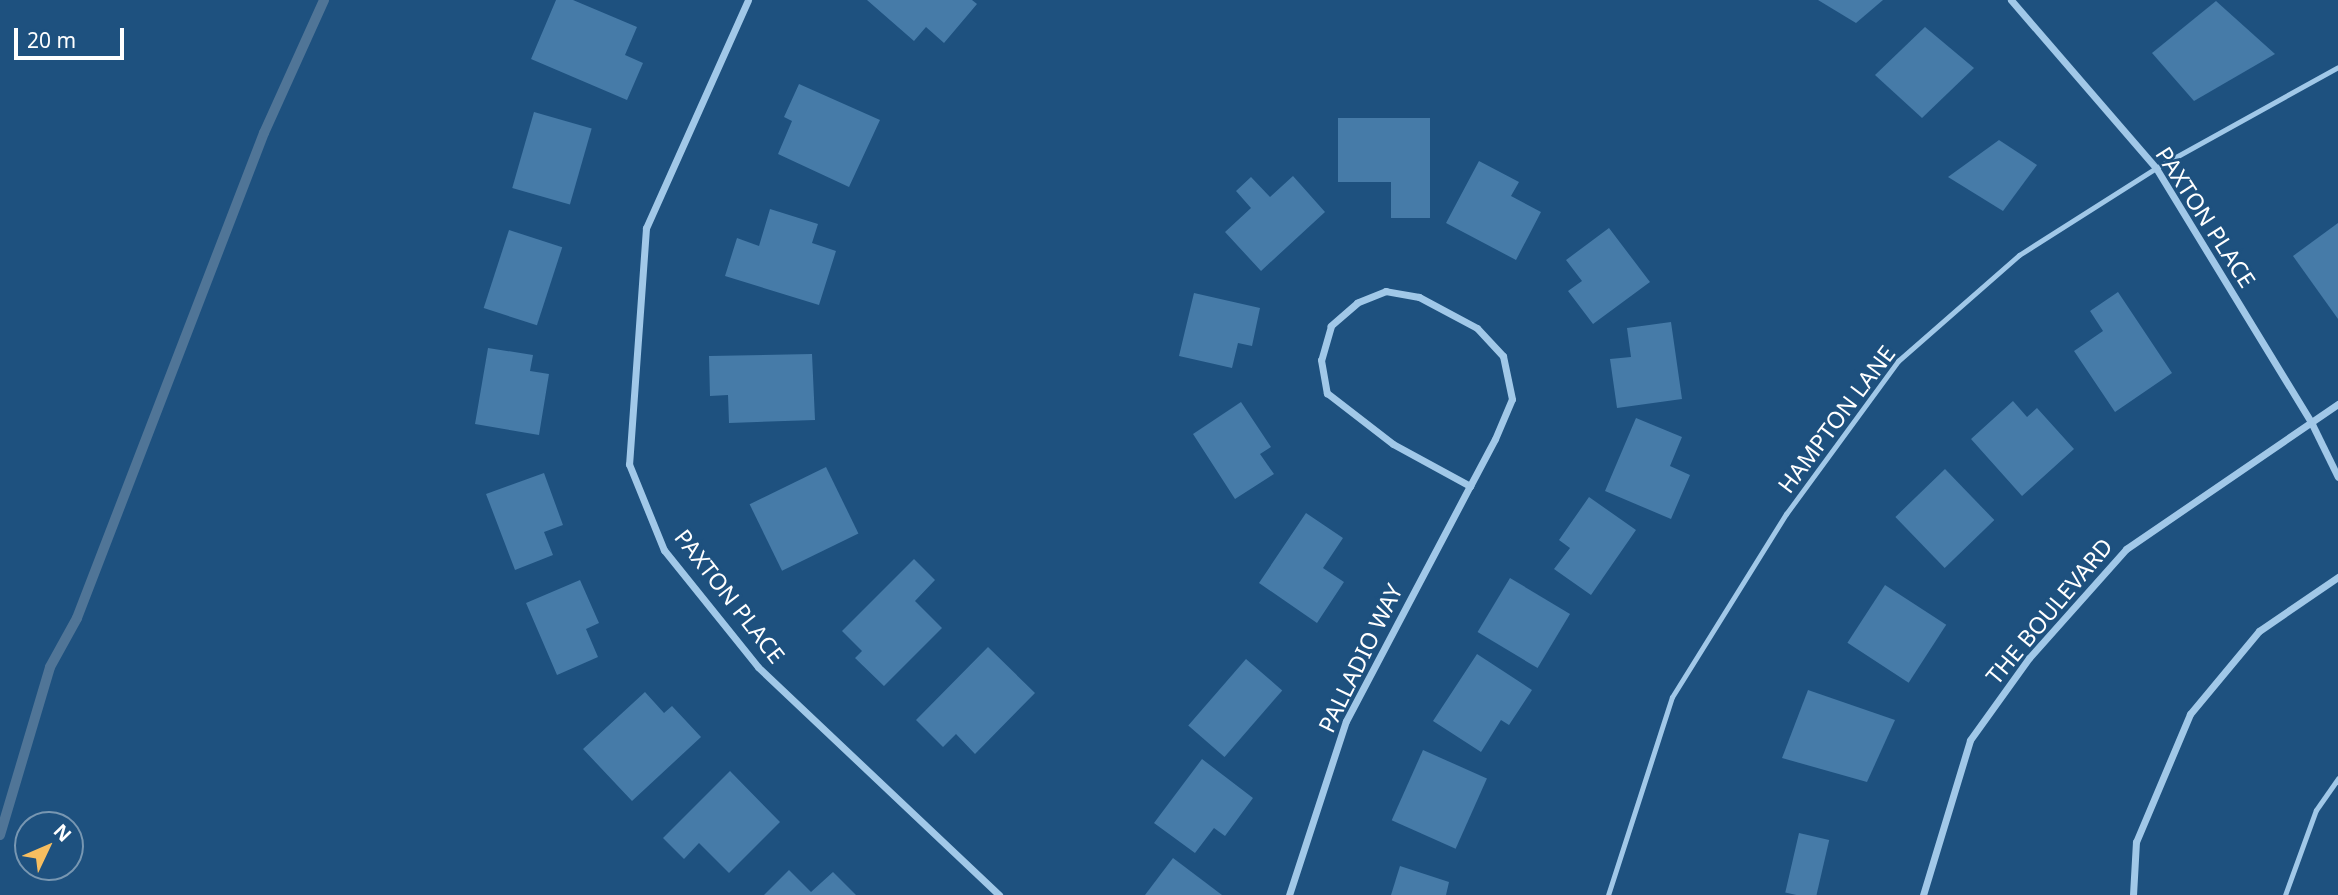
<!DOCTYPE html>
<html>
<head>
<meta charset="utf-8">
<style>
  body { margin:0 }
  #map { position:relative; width:2338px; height:895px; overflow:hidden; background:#1e517f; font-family:"Noto Sans",sans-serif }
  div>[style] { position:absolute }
  .stream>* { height:10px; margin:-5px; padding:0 5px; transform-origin:5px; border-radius:5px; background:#507597 }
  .building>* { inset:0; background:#467ba8; transform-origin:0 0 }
  .service>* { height:5px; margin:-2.5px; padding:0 2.5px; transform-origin:2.5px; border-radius:2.5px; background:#a1c8e8 }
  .minor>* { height:7px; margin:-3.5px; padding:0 3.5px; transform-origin:3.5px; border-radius:3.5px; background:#a1c8e8 }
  span { translate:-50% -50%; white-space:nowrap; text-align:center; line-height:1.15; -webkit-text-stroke:5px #1e517f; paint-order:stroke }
  .street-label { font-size:23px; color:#fff }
  .north { position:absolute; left:14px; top:811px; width:70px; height:70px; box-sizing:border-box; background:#1e517f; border:2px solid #7897b2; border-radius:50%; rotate:46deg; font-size:19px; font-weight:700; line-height:28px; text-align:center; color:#fff }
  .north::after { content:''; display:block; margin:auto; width:24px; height:32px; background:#f7be60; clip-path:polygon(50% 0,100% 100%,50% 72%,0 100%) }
  .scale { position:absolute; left:14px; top:28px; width:110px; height:32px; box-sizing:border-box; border:4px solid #fff; border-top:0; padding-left:9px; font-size:21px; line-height:24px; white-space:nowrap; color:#fff; -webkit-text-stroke:5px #1e517f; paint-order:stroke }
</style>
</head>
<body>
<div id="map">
  <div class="stream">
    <div style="left:0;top:835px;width:175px;rotate:-73.4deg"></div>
    <div style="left:50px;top:667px;width:56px;rotate:-61.1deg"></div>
    <div style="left:77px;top:618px;width:520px;rotate:-68.92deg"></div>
    <div style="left:264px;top:133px;width:146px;rotate:-65.7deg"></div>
  </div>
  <div class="building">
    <div style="clip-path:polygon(556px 0,573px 0,637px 27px,625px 55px,643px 63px,627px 100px,531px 59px)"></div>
    <div style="clip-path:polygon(867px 0,972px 0,977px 4px,944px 43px,926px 27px,914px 41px)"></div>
    <div style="clip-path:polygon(1818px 0,1883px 0,1856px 23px)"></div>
    <div style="clip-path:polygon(2216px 1px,2275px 54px,2194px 101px,2152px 53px)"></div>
    <div style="clip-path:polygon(1925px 27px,1974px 68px,1922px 118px,1875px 75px)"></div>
    <div style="clip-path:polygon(799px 84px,880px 120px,849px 187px,778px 154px,792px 121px,784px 117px)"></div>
    <div style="left:534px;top:112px;width:60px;height:79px;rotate:16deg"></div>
    <div style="clip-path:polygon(1338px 118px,1430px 118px,1430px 218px,1391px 218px,1391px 182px,1338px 182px)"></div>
    <div style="clip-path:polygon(1999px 140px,2037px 165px,2003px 211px,1948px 177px)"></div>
    <div style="clip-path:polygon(1479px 161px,1519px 182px,1511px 196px,1541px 212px,1516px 260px,1446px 223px)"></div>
    <div style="clip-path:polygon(1293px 176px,1325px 212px,1261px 271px,1225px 232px,1251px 208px,1236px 191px,1251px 177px,1270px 197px)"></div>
    <div style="clip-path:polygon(770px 209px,818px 224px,812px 243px,836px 251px,819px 305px,725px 276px,737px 238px,759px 246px)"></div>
    <div style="clip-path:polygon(2338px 223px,2338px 319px,2293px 256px)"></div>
    <div style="clip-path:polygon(1609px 228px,1650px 282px,1593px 324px,1568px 291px,1582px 281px,1566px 260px)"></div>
    <div style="left:509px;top:230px;width:56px;height:82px;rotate:18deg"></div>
    <div style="clip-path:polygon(2118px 292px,2172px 373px,2115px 412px,2074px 351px,2103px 331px,2090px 311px)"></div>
    <div style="clip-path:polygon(1194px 293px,1260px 308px,1252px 346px,1238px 343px,1232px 368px,1179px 356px)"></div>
    <div style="clip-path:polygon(1671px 322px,1682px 399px,1617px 408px,1610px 359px,1631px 357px,1627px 328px)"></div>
    <div style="clip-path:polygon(488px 348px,533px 355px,530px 371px,549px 374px,539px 435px,475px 424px)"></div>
    <div style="clip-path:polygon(812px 354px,815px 420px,729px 423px,728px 395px,710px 396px,709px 356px)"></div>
    <div style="clip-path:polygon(2013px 401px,2027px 417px,2037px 408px,2074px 449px,2022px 496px,1971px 439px)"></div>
    <div style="clip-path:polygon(1241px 402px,1271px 447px,1260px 454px,1274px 474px,1235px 499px,1193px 434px)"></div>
    <div style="clip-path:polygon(1636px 418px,1682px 437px,1670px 466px,1690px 475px,1671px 519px,1605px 491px)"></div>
    <div style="left:826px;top:467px;width:74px;height:85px;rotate:64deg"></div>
    <div style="left:1945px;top:469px;width:71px;height:69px;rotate:46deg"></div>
    <div style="clip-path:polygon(544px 473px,563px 525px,544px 532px,553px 555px,515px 570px,486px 494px)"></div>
    <div style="clip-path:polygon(1589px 497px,1636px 530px,1591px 595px,1554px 569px,1570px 548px,1559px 540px)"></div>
    <div style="clip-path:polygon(1306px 513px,1343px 538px,1323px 568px,1344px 582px,1317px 623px,1259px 583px)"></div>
    <div style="clip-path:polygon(914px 559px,935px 580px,915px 601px,942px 628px,884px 686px,855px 658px,862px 651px,842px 631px)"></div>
    <div style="left:1510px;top:578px;width:70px;height:63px;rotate:31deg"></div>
    <div style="clip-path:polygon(580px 580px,599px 623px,586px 629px,598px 657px,557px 675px,526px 603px)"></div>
    <div style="left:1885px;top:585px;width:73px;height:69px;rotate:33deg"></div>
    <div style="clip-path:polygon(988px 647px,1035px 693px,975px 754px,956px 734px,943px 747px,916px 720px)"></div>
    <div style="clip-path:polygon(1477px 654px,1532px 690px,1509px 725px,1501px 720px,1481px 752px,1433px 721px)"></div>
    <div style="left:1246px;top:659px;width:48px;height:88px;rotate:41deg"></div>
    <div style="clip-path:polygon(1808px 690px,1895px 720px,1867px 782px,1782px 758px)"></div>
    <div style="clip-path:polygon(645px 692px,664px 713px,672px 706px,701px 737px,632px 801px,583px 749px)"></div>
    <div style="left:1423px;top:750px;width:70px;height:77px;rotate:24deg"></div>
    <div style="clip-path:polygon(1202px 759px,1253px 798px,1225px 836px,1214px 828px,1195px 853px,1154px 823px)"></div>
    <div style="clip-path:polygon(730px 771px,780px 822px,729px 873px,699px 843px,684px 859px,663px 838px)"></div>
    <div style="left:1799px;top:833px;width:31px;height:61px;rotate:13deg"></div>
    <div style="clip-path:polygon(1173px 858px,1222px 895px,1145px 895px)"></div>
    <div style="clip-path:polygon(1400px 866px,1449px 882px,1446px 895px,1391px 895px)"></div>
    <div style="clip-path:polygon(789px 870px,811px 892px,833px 872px,856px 895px,764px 895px)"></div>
  </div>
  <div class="service">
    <div style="left:1608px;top:895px;width:208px;rotate:-72.1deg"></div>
    <div style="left:1672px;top:697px;width:216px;rotate:-58.1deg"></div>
    <div style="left:1786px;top:514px;width:190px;rotate:-53.8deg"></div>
    <div style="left:1898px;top:361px;width:161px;rotate:-41.2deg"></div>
    <div style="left:2019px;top:255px;width:162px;rotate:-32.4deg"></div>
    <div style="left:2156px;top:168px;width:208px;rotate:-29deg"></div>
    <div style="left:2285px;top:895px;width:90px;rotate:-70deg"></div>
    <div style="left:2316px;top:810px;width:39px;rotate:-55deg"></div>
  </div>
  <div class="minor">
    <div style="left:748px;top:0;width:250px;rotate:114.1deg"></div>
    <div style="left:646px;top:228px;width:237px;rotate:94.1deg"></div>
    <div style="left:629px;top:464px;width:93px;rotate:67.9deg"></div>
    <div style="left:664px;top:550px;width:150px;rotate:51.2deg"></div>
    <div style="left:758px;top:667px;width:332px;rotate:43.4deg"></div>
    <div style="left:2011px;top:0;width:222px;rotate:49.2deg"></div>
    <div style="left:2156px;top:168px;width:298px;rotate:58.6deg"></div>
    <div style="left:2311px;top:422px;width:61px;rotate:63.9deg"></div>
    <div style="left:1289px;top:895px;width:183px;rotate:-71.9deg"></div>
    <div style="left:1346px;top:721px;width:266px;rotate:-62.2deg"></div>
    <div style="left:1470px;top:486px;width:53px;rotate:-62deg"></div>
    <div style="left:1495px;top:439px;width:43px;rotate:-67deg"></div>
    <div style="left:1512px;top:399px;width:44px;rotate:-101.8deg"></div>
    <div style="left:1503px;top:356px;width:38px;rotate:-133deg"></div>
    <div style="left:1477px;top:328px;width:66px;rotate:-151.9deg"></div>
    <div style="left:1419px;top:297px;width:34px;rotate:-170deg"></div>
    <div style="left:1386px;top:291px;width:31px;rotate:158deg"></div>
    <div style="left:1357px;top:303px;width:35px;rotate:139deg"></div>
    <div style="left:1331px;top:326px;width:35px;rotate:106deg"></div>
    <div style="left:1321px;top:360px;width:34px;rotate:80deg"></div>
    <div style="left:1327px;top:393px;width:83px;rotate:37.7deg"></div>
    <div style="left:1393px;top:444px;width:88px;rotate:28.6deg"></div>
    <div style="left:1923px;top:895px;width:162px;rotate:-73.1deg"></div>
    <div style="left:1970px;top:740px;width:101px;rotate:-54.3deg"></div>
    <div style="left:2029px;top:658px;width:146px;rotate:-48.3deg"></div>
    <div style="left:2126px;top:549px;width:257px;rotate:-34.4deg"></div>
    <div style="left:2133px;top:895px;width:53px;rotate:-86.8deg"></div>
    <div style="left:2136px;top:842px;width:139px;rotate:-67.1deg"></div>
    <div style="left:2190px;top:714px;width:108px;rotate:-50.3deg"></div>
    <div style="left:2259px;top:631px;width:96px;rotate:-34.4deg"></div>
  </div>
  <div class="street-label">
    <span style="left:2206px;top:217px;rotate:57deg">PAXTON PLACE</span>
    <span style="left:1836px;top:419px;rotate:-53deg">HAMPTON LANE</span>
    <span style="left:730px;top:596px;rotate:52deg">PAXTON PLACE</span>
    <span style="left:2049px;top:611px;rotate:-50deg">THE BOULEVARD</span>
    <span style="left:1360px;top:658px;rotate:-64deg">PALLADIO WAY</span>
  </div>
  <div class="north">N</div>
  <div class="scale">20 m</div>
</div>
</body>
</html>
